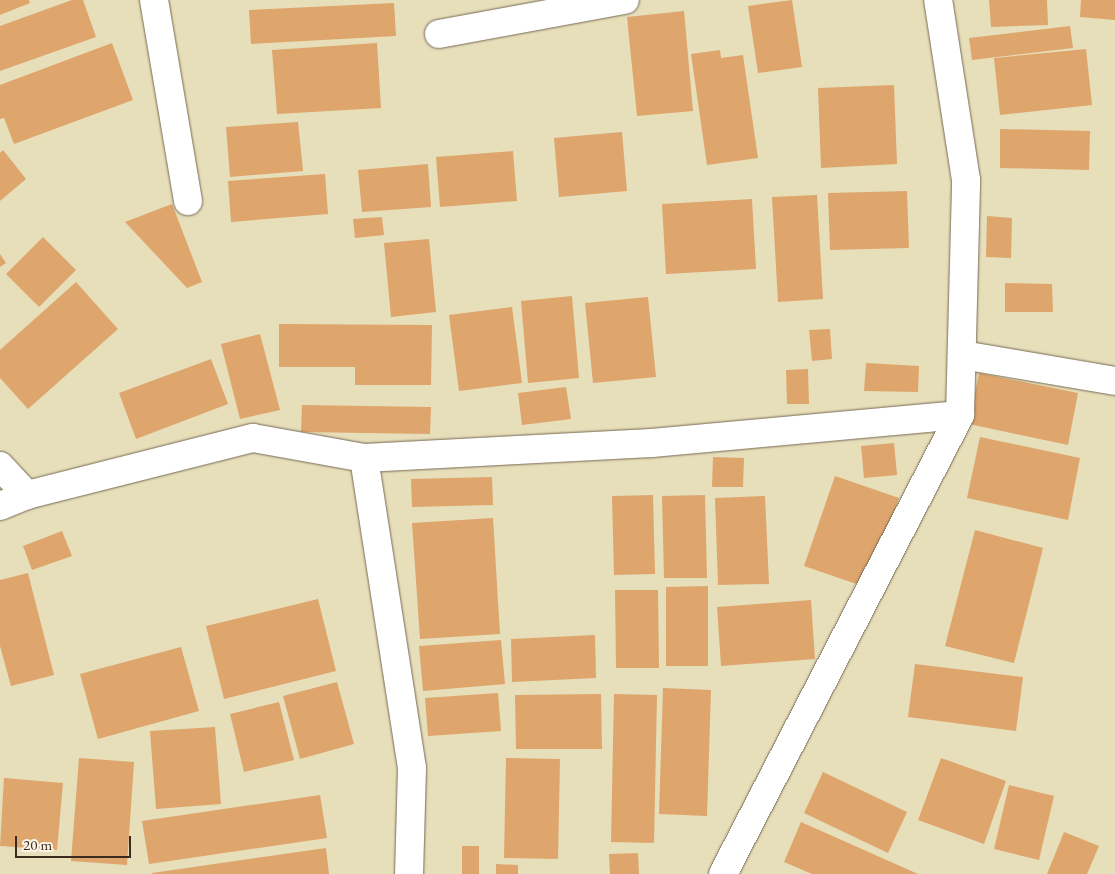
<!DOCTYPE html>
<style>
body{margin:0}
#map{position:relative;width:1115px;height:874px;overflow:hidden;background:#e7dfba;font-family:"EB Garamond",serif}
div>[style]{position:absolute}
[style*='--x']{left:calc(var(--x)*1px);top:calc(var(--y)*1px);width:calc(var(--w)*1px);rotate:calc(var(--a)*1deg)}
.building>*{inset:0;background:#dea56d}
.roads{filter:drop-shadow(0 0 1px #776955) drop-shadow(0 0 1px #776955)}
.minor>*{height:28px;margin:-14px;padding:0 14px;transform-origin:14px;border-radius:14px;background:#fff}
span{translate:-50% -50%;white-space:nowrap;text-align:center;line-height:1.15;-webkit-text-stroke:4px #fcf5e5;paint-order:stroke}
.scale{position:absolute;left:15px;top:836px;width:116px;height:22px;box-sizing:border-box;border:2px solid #3b2a1e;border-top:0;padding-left:6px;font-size:15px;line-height:18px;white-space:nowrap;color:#3b2a1e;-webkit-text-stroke:4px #fcf5e5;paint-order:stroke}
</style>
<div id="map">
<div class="building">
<div style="clip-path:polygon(0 0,29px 0,30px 3px,0 15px)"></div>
<div style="clip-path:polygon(72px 0,83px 0,96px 37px,0 71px,0 26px)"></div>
<div style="clip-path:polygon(792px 0,802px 67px,758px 73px,748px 6px)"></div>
<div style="clip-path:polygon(989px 0,1047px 0,1048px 25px,991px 27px)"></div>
<div style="clip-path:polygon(1081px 0,1115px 0,1115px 20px,1080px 17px)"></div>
<div style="clip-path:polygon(394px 3px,396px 36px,251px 44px,249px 10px)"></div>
<div style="clip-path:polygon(684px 11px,693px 111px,637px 116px,627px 17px)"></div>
<div style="clip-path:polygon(1070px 26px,1073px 48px,972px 60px,969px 38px)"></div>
<div style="clip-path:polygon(112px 43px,133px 100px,14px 144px,4px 118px,0 119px,0 85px)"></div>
<div style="clip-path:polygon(377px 43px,381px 108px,277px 114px,272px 50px)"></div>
<div style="clip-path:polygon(1086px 49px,1092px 105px,1000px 115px,994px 58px)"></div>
<div style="clip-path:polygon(720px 50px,721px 58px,743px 55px,758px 158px,707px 165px,691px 54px)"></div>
<div style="clip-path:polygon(894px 85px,897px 164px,821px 168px,818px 88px)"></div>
<div style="clip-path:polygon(298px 122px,303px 171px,230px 177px,226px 127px)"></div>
<div style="clip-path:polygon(1000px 129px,1090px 131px,1089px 170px,1000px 168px)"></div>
<div style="clip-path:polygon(622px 132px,627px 191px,559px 197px,554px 138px)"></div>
<div style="clip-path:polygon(3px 150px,26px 179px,0 201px,0 153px)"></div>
<div style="clip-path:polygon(513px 151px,517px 201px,440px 207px,436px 157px)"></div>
<div style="clip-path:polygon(428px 164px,431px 207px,362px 212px,358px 170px)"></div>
<div style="clip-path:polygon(325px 174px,328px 214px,231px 222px,228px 181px)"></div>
<div style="clip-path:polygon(907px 191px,909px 248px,830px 250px,828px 193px)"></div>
<div style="clip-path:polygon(817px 195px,823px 299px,778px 302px,772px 197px)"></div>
<div style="clip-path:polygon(752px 199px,756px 269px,666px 274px,662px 204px)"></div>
<div style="clip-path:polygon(172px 204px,202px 282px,187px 288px,125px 222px)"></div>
<div style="clip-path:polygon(987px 216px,1012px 218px,1011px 258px,986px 257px)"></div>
<div style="clip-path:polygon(382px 217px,384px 235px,355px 238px,353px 219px)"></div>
<div style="clip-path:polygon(43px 237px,76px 270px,39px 307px,6px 274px)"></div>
<div style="clip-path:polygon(429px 239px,436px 312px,391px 317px,384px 243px)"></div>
<div style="clip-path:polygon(0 254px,6px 263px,0 267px)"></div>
<div style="clip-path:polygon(76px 282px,118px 329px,28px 409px,0 378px,0 350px)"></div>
<div style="clip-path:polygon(1005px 283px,1052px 284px,1053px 312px,1005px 312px)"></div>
<div style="clip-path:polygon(572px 296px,579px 378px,528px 383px,521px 301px)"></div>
<div style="clip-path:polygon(648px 297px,656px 377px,593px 383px,585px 303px)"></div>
<div style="clip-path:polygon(512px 307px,522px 383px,459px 391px,449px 315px)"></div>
<div style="clip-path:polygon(279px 324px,432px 325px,431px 385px,355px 385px,355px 367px,279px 367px)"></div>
<div style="clip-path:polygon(830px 329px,832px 359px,812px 361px,809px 330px)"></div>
<div style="clip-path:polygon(260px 334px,280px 410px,240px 419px,221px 344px)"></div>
<div style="clip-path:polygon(211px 359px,228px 404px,136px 439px,119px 393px)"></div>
<div style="clip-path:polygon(866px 363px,919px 366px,918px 392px,864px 391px)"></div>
<div style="clip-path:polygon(808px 369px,809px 404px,787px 404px,786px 370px)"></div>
<div style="clip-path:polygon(979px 373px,1078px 393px,1068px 445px,969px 424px)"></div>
<div style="clip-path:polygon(566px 387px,571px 419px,522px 425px,518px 393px)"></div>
<div style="clip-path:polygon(302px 405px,431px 407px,430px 434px,301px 432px)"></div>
<div style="clip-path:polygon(980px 437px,1080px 458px,1068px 520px,967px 498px)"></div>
<div style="clip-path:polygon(894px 443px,897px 475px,864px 478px,861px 446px)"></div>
<div style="clip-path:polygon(713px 457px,744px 458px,743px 487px,712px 487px)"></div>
<div style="clip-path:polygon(835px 476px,899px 498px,868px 588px,804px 566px)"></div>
<div style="clip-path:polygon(492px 477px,493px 505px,412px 507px,411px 479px)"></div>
<div style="clip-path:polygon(653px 495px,655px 574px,614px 575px,612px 496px)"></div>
<div style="clip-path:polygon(705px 495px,707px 578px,664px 578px,662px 496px)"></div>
<div style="clip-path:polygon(765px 496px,769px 584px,718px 585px,715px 498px)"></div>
<div style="clip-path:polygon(493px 518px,500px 634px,420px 639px,412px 523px)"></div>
<div style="clip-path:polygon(975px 530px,1043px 548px,1014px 663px,945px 646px)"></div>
<div style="clip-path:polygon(62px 531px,72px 556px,32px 570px,23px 546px)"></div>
<div style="clip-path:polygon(28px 573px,54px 675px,11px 686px,0 646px,0 580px)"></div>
<div style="clip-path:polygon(708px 586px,708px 666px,666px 666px,666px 587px)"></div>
<div style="clip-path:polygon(615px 590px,658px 590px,659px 668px,616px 668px)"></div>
<div style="clip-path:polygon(318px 599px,336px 671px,224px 699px,206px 626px)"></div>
<div style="clip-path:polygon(811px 600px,815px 659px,721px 666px,717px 607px)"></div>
<div style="clip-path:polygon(595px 635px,596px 678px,512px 682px,511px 639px)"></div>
<div style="clip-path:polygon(501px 640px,505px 684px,423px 691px,419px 646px)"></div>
<div style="clip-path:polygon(181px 647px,199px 711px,98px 739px,80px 674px)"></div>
<div style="clip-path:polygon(915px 664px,1023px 677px,1016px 731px,908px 717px)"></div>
<div style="clip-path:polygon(337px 682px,354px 744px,300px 759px,283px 696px)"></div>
<div style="clip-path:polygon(663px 688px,711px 690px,707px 816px,659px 814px)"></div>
<div style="clip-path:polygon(498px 693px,501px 731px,428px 736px,425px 698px)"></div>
<div style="clip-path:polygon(601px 694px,602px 749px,516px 749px,515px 695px)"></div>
<div style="clip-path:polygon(614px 694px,657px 695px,654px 843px,611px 842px)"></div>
<div style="clip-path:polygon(279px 702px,294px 760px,244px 772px,230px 714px)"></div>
<div style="clip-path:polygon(215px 727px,221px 804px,156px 809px,150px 731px)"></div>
<div style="clip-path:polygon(79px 758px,134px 762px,127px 865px,71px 861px)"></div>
<div style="clip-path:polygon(506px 758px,560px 759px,558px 859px,504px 858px)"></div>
<div style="clip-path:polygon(941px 758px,1006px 781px,984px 844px,918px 820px)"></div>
<div style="clip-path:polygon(823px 772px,907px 812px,888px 853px,804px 813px)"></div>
<div style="clip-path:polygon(4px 778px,63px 783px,57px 850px,0 846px)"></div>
<div style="clip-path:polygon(1009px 785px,1054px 796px,1039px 860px,994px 849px)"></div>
<div style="clip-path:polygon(320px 795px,327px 838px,149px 864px,142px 821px)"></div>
<div style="clip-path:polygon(801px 822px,918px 874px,812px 874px,784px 862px)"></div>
<div style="clip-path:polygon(1064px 832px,1099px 846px,1087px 874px,1047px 874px)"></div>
<div style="clip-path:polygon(462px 846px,479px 846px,479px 874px,462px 874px)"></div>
<div style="clip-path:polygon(326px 848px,329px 874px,152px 874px,152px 873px)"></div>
<div style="clip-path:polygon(638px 853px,639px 874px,610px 874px,609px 854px)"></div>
<div style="clip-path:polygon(496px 864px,518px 865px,518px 874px,496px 874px)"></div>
</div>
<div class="roads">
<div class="minor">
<div style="--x:154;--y:0;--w:204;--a:80.4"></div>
<div style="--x:439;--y:34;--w:189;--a:-10.4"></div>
<div style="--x:962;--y:355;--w:155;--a:9.6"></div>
<div style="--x:364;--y:458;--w:314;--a:81.2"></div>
<div style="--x:412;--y:768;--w:106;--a:91.6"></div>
<div style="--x:0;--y:466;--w:40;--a:47"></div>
<div style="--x:0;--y:506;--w:29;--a:-22"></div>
<div style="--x:27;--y:495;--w:233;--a:-14.2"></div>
<div style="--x:253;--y:438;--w:113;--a:10.2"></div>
<div style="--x:364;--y:458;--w:288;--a:-3"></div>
<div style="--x:652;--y:443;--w:309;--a:-5.2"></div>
<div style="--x:723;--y:874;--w:517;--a:-62.69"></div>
<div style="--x:960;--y:415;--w:235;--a:-88.5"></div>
<div style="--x:966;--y:180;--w:182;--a:-98.8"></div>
</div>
</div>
<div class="scale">20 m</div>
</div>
